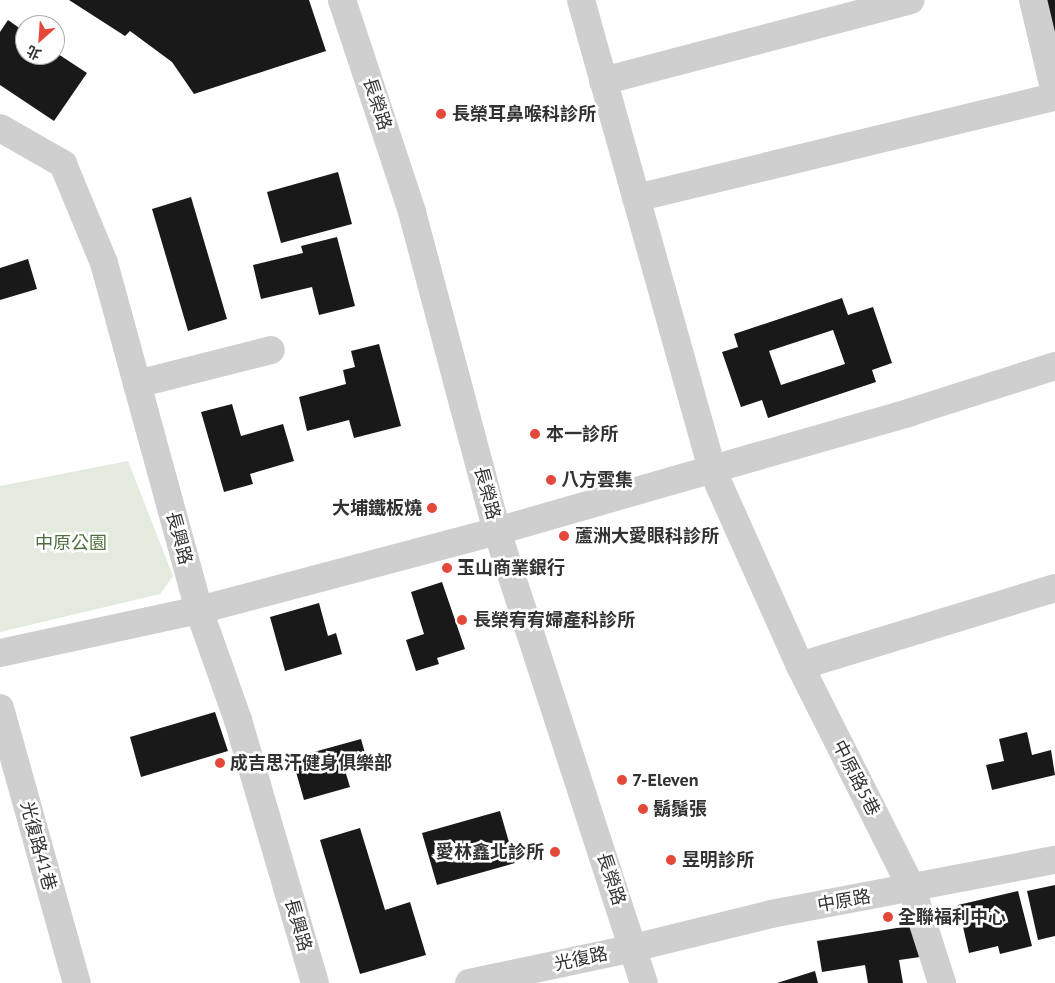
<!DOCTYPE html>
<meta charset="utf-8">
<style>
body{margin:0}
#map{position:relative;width:1055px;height:983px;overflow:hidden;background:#fff;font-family:"PT Sans","Noto Sans TC",sans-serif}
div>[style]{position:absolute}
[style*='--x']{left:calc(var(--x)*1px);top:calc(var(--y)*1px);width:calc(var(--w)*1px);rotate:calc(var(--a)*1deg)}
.green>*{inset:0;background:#e3ebde}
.building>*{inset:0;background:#191919}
.minor>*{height:28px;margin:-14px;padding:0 14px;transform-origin:14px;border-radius:14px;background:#cfcfcf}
.dots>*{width:14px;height:14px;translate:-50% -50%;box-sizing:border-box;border:2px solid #fff;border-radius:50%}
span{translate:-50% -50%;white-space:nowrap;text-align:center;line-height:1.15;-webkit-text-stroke:5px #fff;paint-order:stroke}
.street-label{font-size:18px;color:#323232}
.poi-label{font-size:18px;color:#323232;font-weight:700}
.left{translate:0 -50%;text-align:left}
.right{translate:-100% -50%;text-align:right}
.park-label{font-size:18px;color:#4e6e3f}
.north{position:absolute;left:15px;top:15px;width:50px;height:50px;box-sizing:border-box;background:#fff;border:1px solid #adadad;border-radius:50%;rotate:206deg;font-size:14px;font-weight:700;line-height:20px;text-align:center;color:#323232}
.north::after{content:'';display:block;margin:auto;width:18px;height:22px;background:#e4483a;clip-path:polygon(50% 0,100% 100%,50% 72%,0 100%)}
</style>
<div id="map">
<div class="green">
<div style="clip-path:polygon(128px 461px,173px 576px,160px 594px,0 632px,0 486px)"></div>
</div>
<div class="building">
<div style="clip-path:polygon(69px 0,309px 0,326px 51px,194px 94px,172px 62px,130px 31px,125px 36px)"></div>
<div style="clip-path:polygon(1041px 0,1055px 0,1055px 43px)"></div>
<div style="clip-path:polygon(8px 20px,25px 32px,25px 55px,55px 55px,55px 52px,87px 73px,54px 121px,0 85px,0 32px)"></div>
<div style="clip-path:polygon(338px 172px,352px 224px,281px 243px,267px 192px)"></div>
<div style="clip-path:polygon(191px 197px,227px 319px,188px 331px,152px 209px)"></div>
<div style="clip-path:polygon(337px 237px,355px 306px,319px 315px,312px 287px,261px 299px,253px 265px,303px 253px,301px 246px)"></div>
<div style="clip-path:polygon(28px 259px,37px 289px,0 300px,0 268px)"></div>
<div style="clip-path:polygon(evenodd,842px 298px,848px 315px,873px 307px,892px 363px,872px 370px,876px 382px,768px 418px,762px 400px,741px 407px,722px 352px,738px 347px,734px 334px,842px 298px,833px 330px,845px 364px,781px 385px,769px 351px,833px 330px)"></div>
<div style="clip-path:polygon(379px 344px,401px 426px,354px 438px,349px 420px,307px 431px,299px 397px,346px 384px,343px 370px,355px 367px,351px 351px)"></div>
<div style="clip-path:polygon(232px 404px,241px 436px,283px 424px,294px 461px,250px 474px,253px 484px,224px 492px,201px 412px)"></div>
<div style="clip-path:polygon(442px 582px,465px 649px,437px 658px,439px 664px,416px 671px,406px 640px,424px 634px,411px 592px)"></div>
<div style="clip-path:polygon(319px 603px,328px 636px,336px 633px,342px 654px,285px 671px,270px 617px)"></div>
<div style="clip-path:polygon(215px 712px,228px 751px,141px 777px,130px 737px)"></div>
<div style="clip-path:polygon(1027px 732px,1032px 755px,1051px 750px,1055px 775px,992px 790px,986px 765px,1004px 761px,999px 739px)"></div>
<div style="clip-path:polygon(361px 739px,367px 760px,344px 767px,350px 787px,304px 800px,292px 758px)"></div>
<div style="clip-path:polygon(500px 811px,515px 863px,437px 885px,422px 833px)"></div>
<div style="clip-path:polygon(360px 828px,385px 910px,410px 902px,426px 955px,360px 974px,320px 840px)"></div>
<div style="clip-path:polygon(1055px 885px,1055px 936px,1038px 940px,1027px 891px)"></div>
<div style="clip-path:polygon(1018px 891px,1032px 946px,1000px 954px,998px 946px,969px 953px,958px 905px)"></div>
<div style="clip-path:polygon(915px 925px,920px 957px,899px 960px,903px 983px,868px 983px,865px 965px,822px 972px,817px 941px)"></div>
<div style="clip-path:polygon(815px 971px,818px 983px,777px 983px)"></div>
</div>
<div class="minor">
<div style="--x:342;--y:0;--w:223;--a:71.7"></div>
<div style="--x:412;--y:212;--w:330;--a:75.1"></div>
<div style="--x:497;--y:531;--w:475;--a:72"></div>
<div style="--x:581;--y:0;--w:485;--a:74.4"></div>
<div style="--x:711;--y:467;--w:218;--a:65.9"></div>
<div style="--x:800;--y:666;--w:250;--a:63.3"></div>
<div style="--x:912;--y:889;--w:99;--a:72.3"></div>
<div style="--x:1033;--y:0;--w:95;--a:76.6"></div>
<div style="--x:603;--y:81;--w:318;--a:-14.7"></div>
<div style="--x:0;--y:128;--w:73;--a:29.7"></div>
<div style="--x:63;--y:164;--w:107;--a:67.5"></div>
<div style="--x:104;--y:263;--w:360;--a:74.7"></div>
<div style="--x:199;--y:610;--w:117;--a:70.5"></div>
<div style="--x:238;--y:720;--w:274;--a:73.7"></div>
<div style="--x:636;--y:198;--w:431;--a:-13.6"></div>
<div style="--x:137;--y:384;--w:138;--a:-14.2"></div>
<div style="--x:0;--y:653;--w:204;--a:-12.2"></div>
<div style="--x:199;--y:610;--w:308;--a:-14.8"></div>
<div style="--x:497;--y:531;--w:431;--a:-16"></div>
<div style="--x:911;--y:412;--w:151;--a:-17.7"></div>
<div style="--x:800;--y:666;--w:267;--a:-17"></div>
<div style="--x:0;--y:708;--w:286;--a:74.4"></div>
<div style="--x:469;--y:983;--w:168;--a:-12"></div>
<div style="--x:633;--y:948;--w:142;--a:-13.8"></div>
<div style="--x:771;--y:914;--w:289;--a:-10.8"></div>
</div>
<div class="dots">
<div style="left:441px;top:114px;background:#e4483a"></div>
<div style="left:535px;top:434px;background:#e4483a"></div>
<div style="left:551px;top:480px;background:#e4483a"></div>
<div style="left:432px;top:508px;background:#e4483a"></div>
<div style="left:564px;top:536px;background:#e4483a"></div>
<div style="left:447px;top:568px;background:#e4483a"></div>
<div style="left:462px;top:620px;background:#e4483a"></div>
<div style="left:220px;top:763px;background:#e4483a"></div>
<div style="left:622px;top:780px;background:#e4483a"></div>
<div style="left:643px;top:809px;background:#e4483a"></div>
<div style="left:555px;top:852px;background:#e4483a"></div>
<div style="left:671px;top:860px;background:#e4483a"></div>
<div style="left:888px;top:917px;background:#e4483a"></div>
</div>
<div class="street-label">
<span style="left:377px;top:104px;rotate:72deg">長榮路</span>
<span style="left:487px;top:493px;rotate:75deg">長榮路</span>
<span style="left:179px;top:538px;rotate:75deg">長興路</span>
<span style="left:856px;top:778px;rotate:63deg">中原路5巷</span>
<span style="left:38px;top:846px;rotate:75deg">光復路41巷</span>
<span style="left:611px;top:879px;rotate:72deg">長榮路</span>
<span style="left:844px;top:901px;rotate:-10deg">中原路</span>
<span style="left:298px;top:925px;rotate:74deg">長興路</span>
<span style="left:581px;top:959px;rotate:-12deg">光復路</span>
</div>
<div class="poi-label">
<span class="left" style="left:452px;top:114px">長榮耳鼻喉科診所</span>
<span class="left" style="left:546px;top:434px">本一診所</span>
<span class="left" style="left:561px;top:480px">八方雲集</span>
<span class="right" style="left:422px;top:508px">大埔鐵板燒</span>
<span class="left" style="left:575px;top:536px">蘆洲大愛眼科診所</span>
<span class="left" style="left:457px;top:568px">玉山商業銀行</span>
<span class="left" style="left:473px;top:620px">長榮宥宥婦產科診所</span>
<span class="left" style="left:230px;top:763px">成吉思汗健身俱樂部</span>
<span class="left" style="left:632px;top:780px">7-Eleven</span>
<span class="left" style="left:653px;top:809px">鬍鬚張</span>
<span class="right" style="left:544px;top:852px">愛林鑫北診所</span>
<span class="left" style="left:682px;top:860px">昱明診所</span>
<span class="left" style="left:898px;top:917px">全聯福利中心</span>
</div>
<div class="park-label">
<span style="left:71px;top:543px">中原公園</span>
</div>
<div class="north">北</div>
</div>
